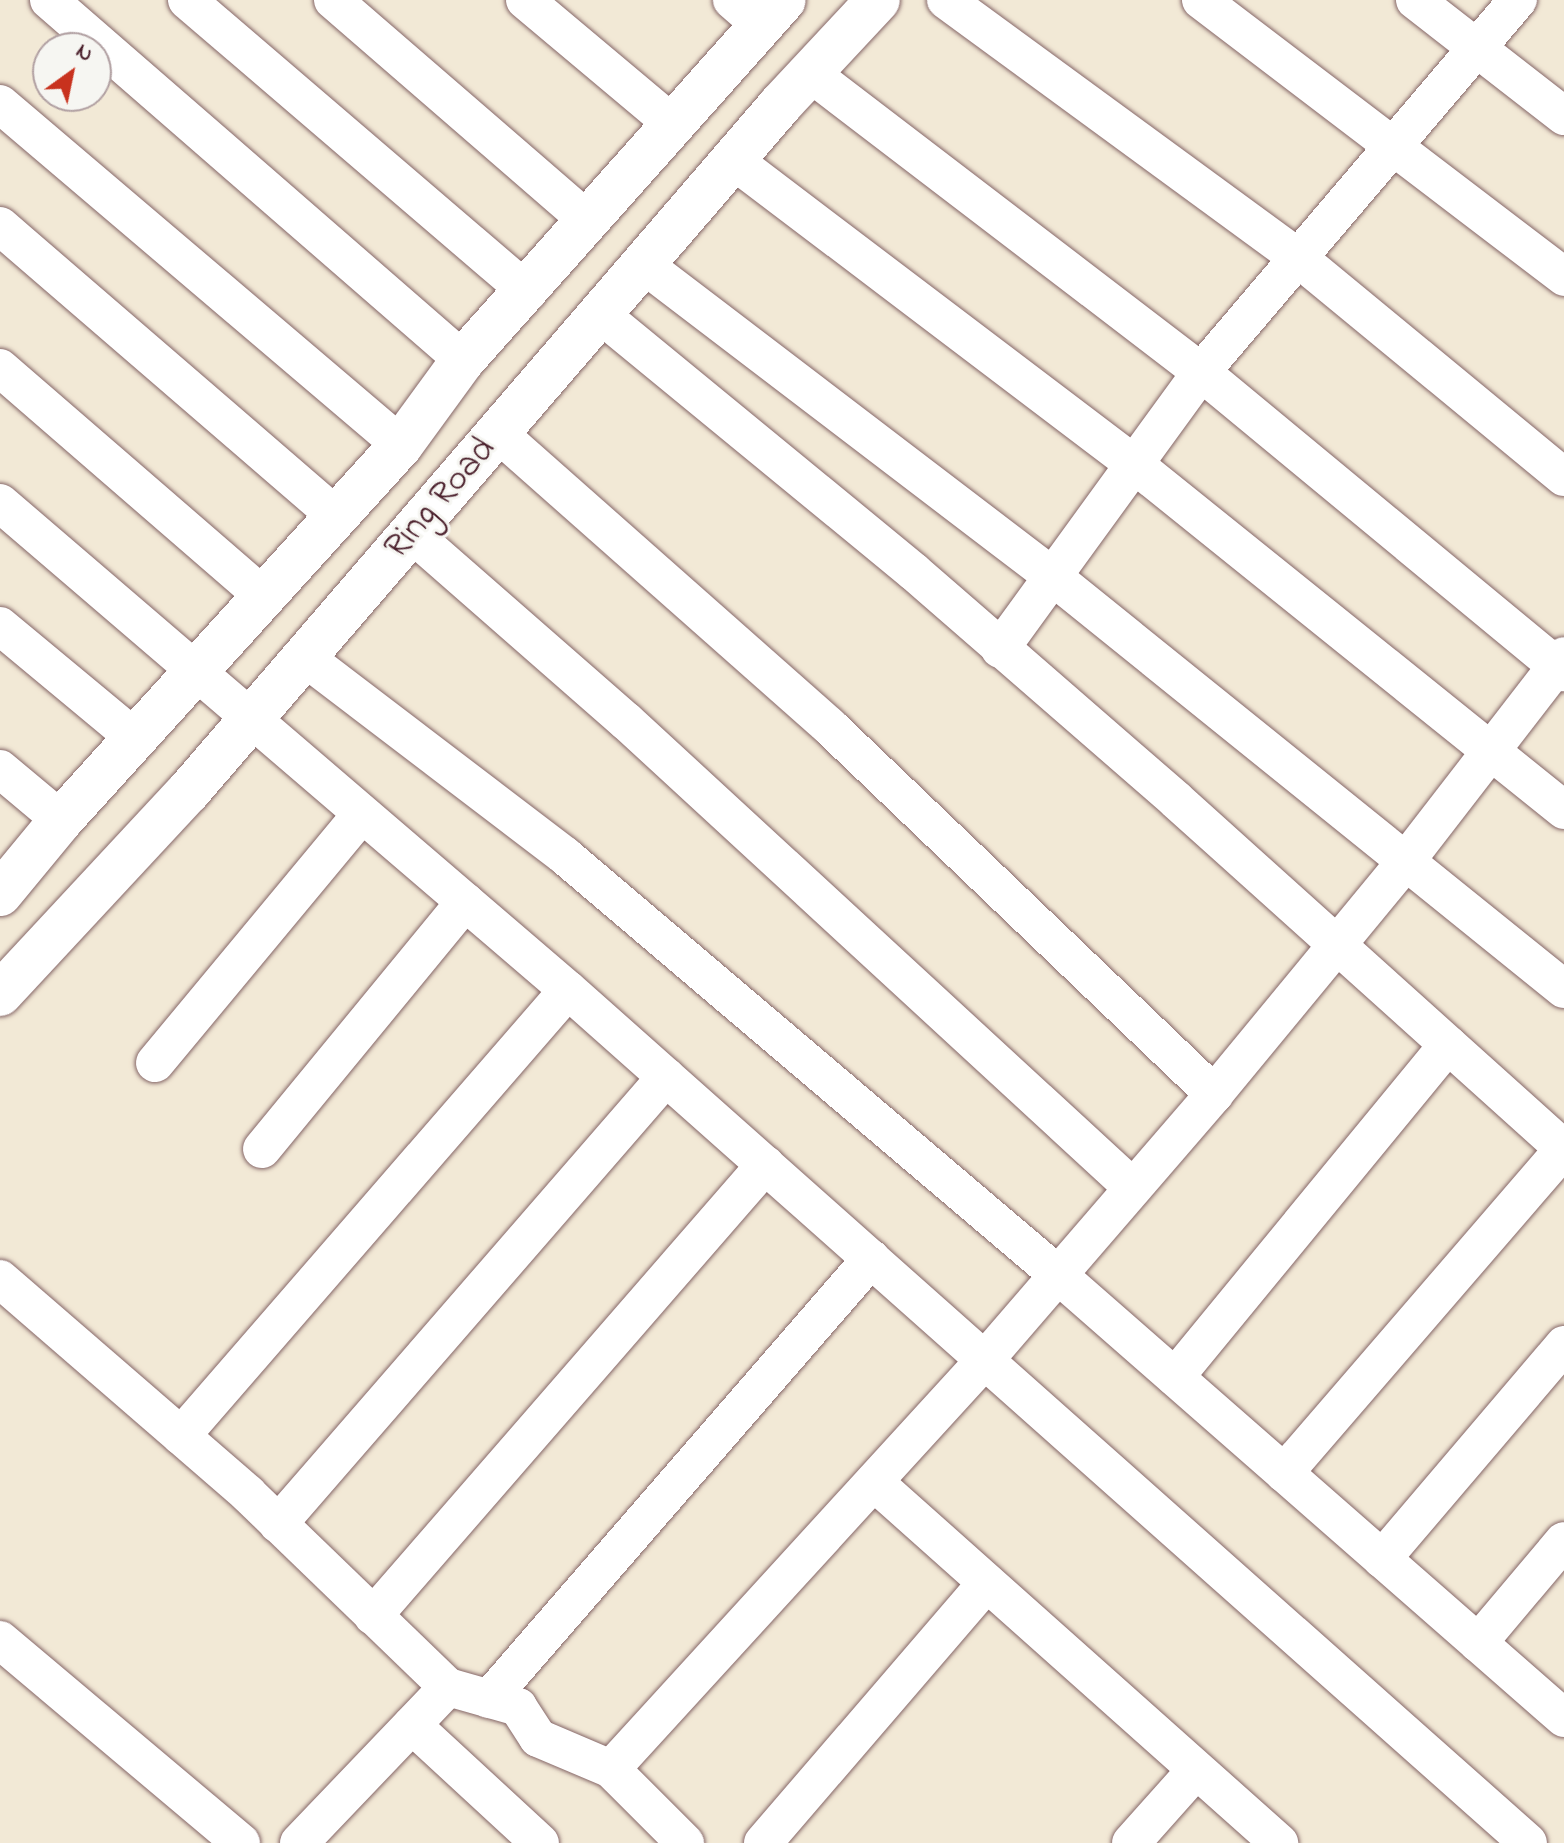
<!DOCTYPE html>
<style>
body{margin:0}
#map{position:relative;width:1564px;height:1843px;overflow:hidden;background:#f2e9d6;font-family:"Indie Flower",sans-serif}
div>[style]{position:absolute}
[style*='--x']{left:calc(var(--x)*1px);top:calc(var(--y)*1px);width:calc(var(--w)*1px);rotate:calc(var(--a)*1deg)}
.roads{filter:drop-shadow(0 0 2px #856667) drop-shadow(0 0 2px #856667)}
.street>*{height:38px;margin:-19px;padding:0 19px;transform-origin:19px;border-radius:19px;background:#fff}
.secondary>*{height:44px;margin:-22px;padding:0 22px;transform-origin:22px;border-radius:22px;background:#fff}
span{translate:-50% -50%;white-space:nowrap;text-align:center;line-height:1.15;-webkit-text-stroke:6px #f6f6f2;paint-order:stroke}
.street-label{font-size:36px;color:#4a1f2b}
.north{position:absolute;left:32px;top:32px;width:80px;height:80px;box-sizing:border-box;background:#f6f6f2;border:2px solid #b1a0a2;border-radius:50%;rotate:33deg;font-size:22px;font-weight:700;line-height:32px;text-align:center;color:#4a1f2b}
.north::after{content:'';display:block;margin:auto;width:28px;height:36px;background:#c8321e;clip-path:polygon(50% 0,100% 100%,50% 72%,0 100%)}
</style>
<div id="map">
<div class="roads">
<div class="street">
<div style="--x:49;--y:0;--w:549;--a:41.01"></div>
<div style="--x:187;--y:0;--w:449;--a:40.6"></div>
<div style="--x:333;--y:0;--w:339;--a:40.9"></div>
<div style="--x:525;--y:0;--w:196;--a:40"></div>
<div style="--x:732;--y:0;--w:40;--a:41"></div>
<div style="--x:946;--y:0;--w:435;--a:36.2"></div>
<div style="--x:1297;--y:257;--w:346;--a:39.5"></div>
<div style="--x:1201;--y:0;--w:457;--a:37.3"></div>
<div style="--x:1415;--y:0;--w:189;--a:37.9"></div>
<div style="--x:810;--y:73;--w:492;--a:37.4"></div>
<div style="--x:1201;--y:372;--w:471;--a:39.6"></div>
<div style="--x:0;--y:104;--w:526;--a:40.38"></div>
<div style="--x:733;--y:160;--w:503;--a:37.17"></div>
<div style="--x:1134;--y:464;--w:552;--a:38.82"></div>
<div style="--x:0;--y:226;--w:444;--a:40.8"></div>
<div style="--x:643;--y:264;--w:514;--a:37.34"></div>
<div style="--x:1052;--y:576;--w:658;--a:38.89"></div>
<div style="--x:600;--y:314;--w:406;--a:39.4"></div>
<div style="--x:914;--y:572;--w:347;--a:41"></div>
<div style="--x:1176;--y:800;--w:522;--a:41.97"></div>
<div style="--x:0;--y:368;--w:348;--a:40.9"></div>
<div style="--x:498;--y:433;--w:442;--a:41.5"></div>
<div style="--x:829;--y:726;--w:533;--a:43.71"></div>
<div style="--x:0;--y:503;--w:748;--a:40.61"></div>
<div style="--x:568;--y:990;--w:1284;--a:41.62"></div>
<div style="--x:411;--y:533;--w:286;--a:41.2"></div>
<div style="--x:626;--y:721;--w:689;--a:42.65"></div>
<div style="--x:0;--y:626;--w:175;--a:39.7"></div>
<div style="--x:1000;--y:649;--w:342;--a:-54"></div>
<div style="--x:1201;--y:372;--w:489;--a:-49.6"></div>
<div style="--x:304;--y:657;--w:328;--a:37.3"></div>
<div style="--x:565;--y:856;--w:646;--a:40.35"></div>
<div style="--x:1057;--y:1274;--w:674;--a:41.21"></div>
<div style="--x:0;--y:769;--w:80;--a:39.9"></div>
<div style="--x:155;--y:1063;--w:322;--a:-50.3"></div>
<div style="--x:262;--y:1149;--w:320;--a:-50.6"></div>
<div style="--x:0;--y:1279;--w:328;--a:40.9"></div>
<div style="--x:248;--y:1494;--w:278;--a:44"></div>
<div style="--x:448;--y:1687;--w:73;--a:15.9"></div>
<div style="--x:518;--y:1707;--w:37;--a:57"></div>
<div style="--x:538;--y:1738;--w:79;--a:23"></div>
<div style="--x:1175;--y:1377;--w:430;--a:-50.6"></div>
<div style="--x:181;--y:1436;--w:590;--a:-49.05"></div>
<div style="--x:1284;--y:1473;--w:428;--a:-49.2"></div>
<div style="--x:874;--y:1482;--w:543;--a:41.71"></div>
<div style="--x:278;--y:1524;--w:592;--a:-49.04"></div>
<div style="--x:1382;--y:1559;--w:281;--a:-49.6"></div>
<div style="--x:373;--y:1616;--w:598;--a:-49"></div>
<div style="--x:0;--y:1640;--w:315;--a:40.1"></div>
<div style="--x:1478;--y:1643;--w:133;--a:-49.9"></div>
<div style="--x:489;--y:1699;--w:583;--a:-49.04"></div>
<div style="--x:412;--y:1725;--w:174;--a:42.7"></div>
<div style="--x:299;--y:1843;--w:216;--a:-46.3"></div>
<div style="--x:685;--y:1843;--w:105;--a:-135"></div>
<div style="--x:611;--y:1769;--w:551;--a:-47.57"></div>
<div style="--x:983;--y:1362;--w:354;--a:-49.2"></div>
<div style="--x:1214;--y:1094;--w:301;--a:-50.5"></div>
<div style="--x:1405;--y:862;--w:260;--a:-52.3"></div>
<div style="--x:763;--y:1843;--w:343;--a:-49.3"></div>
<div style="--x:1131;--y:1843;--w:98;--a:-48.3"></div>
</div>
<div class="secondary">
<div style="--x:0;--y:894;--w:96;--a:-50.5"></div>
<div style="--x:61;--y:820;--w:506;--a:-47.8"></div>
<div style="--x:401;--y:445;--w:105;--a:-53.9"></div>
<div style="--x:463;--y:360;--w:482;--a:-48.3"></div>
<div style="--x:0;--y:994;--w:276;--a:-47.1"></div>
<div style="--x:188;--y:792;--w:908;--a:-49.24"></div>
<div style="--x:781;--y:104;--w:142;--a:-47"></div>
</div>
</div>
<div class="street-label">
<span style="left:441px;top:499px;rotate:-49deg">Ring Road</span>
</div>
<div class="north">N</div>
</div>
